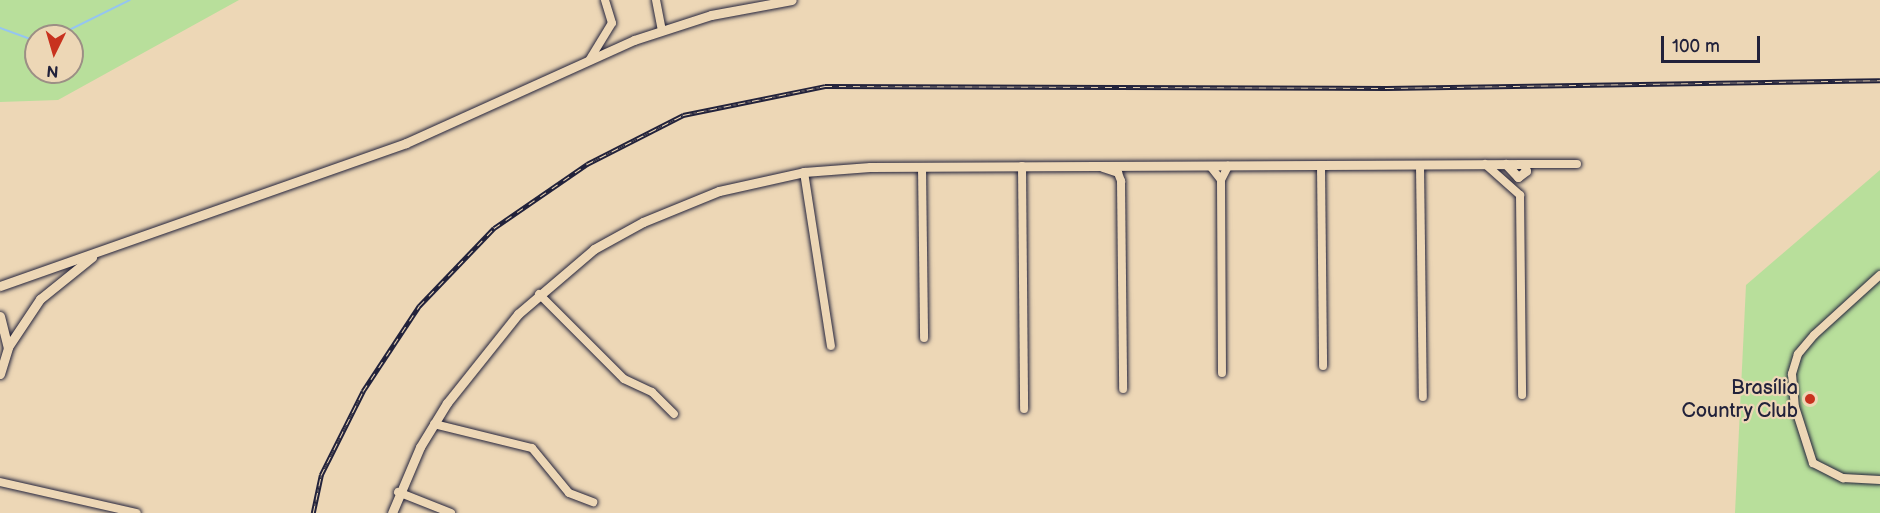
<!DOCTYPE html>
<meta charset="utf-8">
<style>
body{margin:0}
#map{position:relative;width:1880px;height:513px;overflow:hidden;background:#edd7b6;font-family:"Balsamiq Sans",sans-serif}
div>[style]{position:absolute}
[style*='--x']{left:calc(var(--x)*1px);top:calc(var(--y)*1px);width:calc(var(--w)*1px);rotate:calc(var(--a)*1deg)}
.green>*{inset:0;background:#b8df9b}
.stream>*{height:2px;margin:-1px;padding:0 1px;transform-origin:1px;border-radius:1px;background:#95c5f0}
.roads{filter:drop-shadow(0 0 2px #22223b) drop-shadow(0 0 2px #22223b)}
.minor>*{height:8px;margin:-4px;padding:0 4px;transform-origin:4px;border-radius:4px;background:#edd7b6}
.tertiary>*{height:9px;margin:-4.5px;padding:0 4.5px;transform-origin:4.5px;border-radius:4.5px;background:#edd7b6}
.rail>*{height:4.5px;margin-top:-2.25px;transform-origin:0;background:repeating-linear-gradient(90deg,#edd7b6 0 7px,#22223b 0 14px);box-sizing:border-box;border-block:2px solid #22223b}
.dots>*{width:16px;height:16px;translate:-50% -50%;box-sizing:border-box;border:3px solid #edd7b6;border-radius:50%}
span{translate:-50% -50%;white-space:nowrap;text-align:center;line-height:1.15;-webkit-text-stroke:4.5px #edd7b6;paint-order:stroke}
.poi-label{font-size:20px;color:#22223b}
.right{translate:-100% -50%;text-align:right}
.north{position:absolute;left:24px;top:24px;width:60px;height:60px;box-sizing:border-box;background:#edd7b6;border:2px solid #9c8f85;border-radius:50%;rotate:185deg;font-size:16px;font-weight:700;line-height:24px;text-align:center;color:#22223b}
.north::after{content:'';display:block;margin:auto;width:21px;height:27px;background:#c8321e;clip-path:polygon(50% 0,100% 100%,50% 72%,0 100%)}
.scale{position:absolute;left:1661px;top:36px;width:99px;height:27px;box-sizing:border-box;border:3px solid #22223b;border-top:0;padding-left:8px;font-size:18px;line-height:21px;white-space:nowrap;color:#22223b;-webkit-text-stroke:4px #edd7b6;paint-order:stroke}
</style>
<div id="map">
<div class="green">
<div style="clip-path:polygon(evenodd,0 0,239px 0,58px 100px,0 102px,0 0,36px 36px,72px 36px,72px 72px,36px 72px,36px 36px)"></div>
<div style="clip-path:polygon(1880px 170px,1880px 513px,1735px 513px,1746px 285px)"></div>
</div>
<div class="stream">
<div style="--x:0;--y:28;--w:38;--a:20"></div>
<div style="--x:57;--y:36;--w:81;--a:-26.3"></div>
</div>
<div class="roads">
<div class="minor">
<div style="--x:656;--y:0;--w:31;--a:79"></div>
<div style="--x:590;--y:59;--w:42;--a:-58.6"></div>
<div style="--x:612;--y:23;--w:24;--a:-107"></div>
<div style="--x:1485;--y:164;--w:47;--a:41.5"></div>
<div style="--x:1520;--y:195;--w:200;--a:89.4"></div>
<div style="--x:1524;--y:164;--w:53;--a:0"></div>
<div style="--x:1420;--y:165;--w:232;--a:89.3"></div>
<div style="--x:1022;--y:166;--w:243;--a:89.5"></div>
<div style="--x:1321;--y:166;--w:200;--a:89.4"></div>
<div style="--x:922;--y:167;--w:171;--a:89.3"></div>
<div style="--x:1211;--y:167;--w:16;--a:52"></div>
<div style="--x:1103;--y:168;--w:16;--a:18"></div>
<div style="--x:1118;--y:173;--w:9;--a:69"></div>
<div style="--x:1121;--y:181;--w:208;--a:89.4"></div>
<div style="--x:804;--y:172;--w:176;--a:81.2"></div>
<div style="--x:1880;--y:275;--w:89;--a:137.7"></div>
<div style="--x:1814;--y:335;--w:25;--a:130"></div>
<div style="--x:1798;--y:354;--w:21;--a:107"></div>
<div style="--x:1792;--y:374;--w:33;--a:85"></div>
<div style="--x:1795;--y:407;--w:59;--a:72.2"></div>
<div style="--x:1813;--y:463;--w:34;--a:27"></div>
<div style="--x:1843;--y:478;--w:37;--a:3"></div>
<div style="--x:539;--y:294;--w:120;--a:45"></div>
<div style="--x:624;--y:379;--w:31;--a:25"></div>
<div style="--x:652;--y:392;--w:31;--a:45"></div>
<div style="--x:1222;--y:373;--w:193;--a:-90.3"></div>
<div style="--x:1221;--y:180;--w:16;--a:-63"></div>
<div style="--x:434;--y:424;--w:101;--a:13.8"></div>
<div style="--x:532;--y:448;--w:58;--a:50.6"></div>
<div style="--x:569;--y:493;--w:26;--a:21"></div>
<div style="--x:0;--y:482;--w:140;--a:12.8"></div>
<div style="--x:398;--y:492;--w:57;--a:21.6"></div>
</div>
<div class="tertiary">
<div style="--x:0;--y:286;--w:430;--a:-19.4"></div>
<div style="--x:406;--y:143;--w:250;--a:-24.3"></div>
<div style="--x:634;--y:40;--w:81;--a:-18"></div>
<div style="--x:711;--y:15;--w:82;--a:-10.5"></div>
<div style="--x:0;--y:316;--w:32;--a:76"></div>
<div style="--x:0;--y:374;--w:28;--a:-73"></div>
<div style="--x:8;--y:347;--w:58;--a:-56.3"></div>
<div style="--x:40;--y:299;--w:67;--a:-38.9"></div>
<div style="--x:392;--y:513;--w:72;--a:-67"></div>
<div style="--x:420;--y:447;--w:52;--a:-58.5"></div>
<div style="--x:447;--y:403;--w:114;--a:-51.4"></div>
<div style="--x:518;--y:314;--w:100;--a:-40.5"></div>
<div style="--x:594;--y:249;--w:56;--a:-28.9"></div>
<div style="--x:643;--y:222;--w:82;--a:-22.2"></div>
<div style="--x:719;--y:191;--w:87;--a:-12.6"></div>
<div style="--x:804;--y:172;--w:66;--a:-4.3"></div>
<div style="--x:870;--y:167;--w:654;--a:-0.26"></div>
<div style="--x:1524;--y:164;--w:7;--a:74"></div>
<div style="--x:1526;--y:171;--w:10;--a:143"></div>
<div style="--x:1518;--y:177;--w:18;--a:-133"></div>
</div>
</div>
<div class="rail">
<div style="--x:313;--y:513;--w:39;--a:-78"></div>
<div style="--x:321;--y:475;--w:94;--a:-63.4"></div>
<div style="--x:363;--y:391;--w:102;--a:-56.6"></div>
<div style="--x:419;--y:306;--w:108;--a:-46.1"></div>
<div style="--x:494;--y:228;--w:113;--a:-34.5"></div>
<div style="--x:587;--y:164;--w:108;--a:-27"></div>
<div style="--x:683;--y:115;--w:145;--a:-11.5"></div>
<div style="--x:825;--y:86;--w:562;--a:0.2"></div>
<div style="--x:1387;--y:88;--w:493;--a:-0.9"></div>
</div>
<div class="dots">
<div style="left:1810px;top:399px;background:#c8321e"></div>
</div>
<div class="poi-label">
<span class="right" style="left:1798px;top:400px">Brasília<br>Country Club</span>
</div>
<div class="north">N</div>
<div class="scale">100 m</div>
</div>
